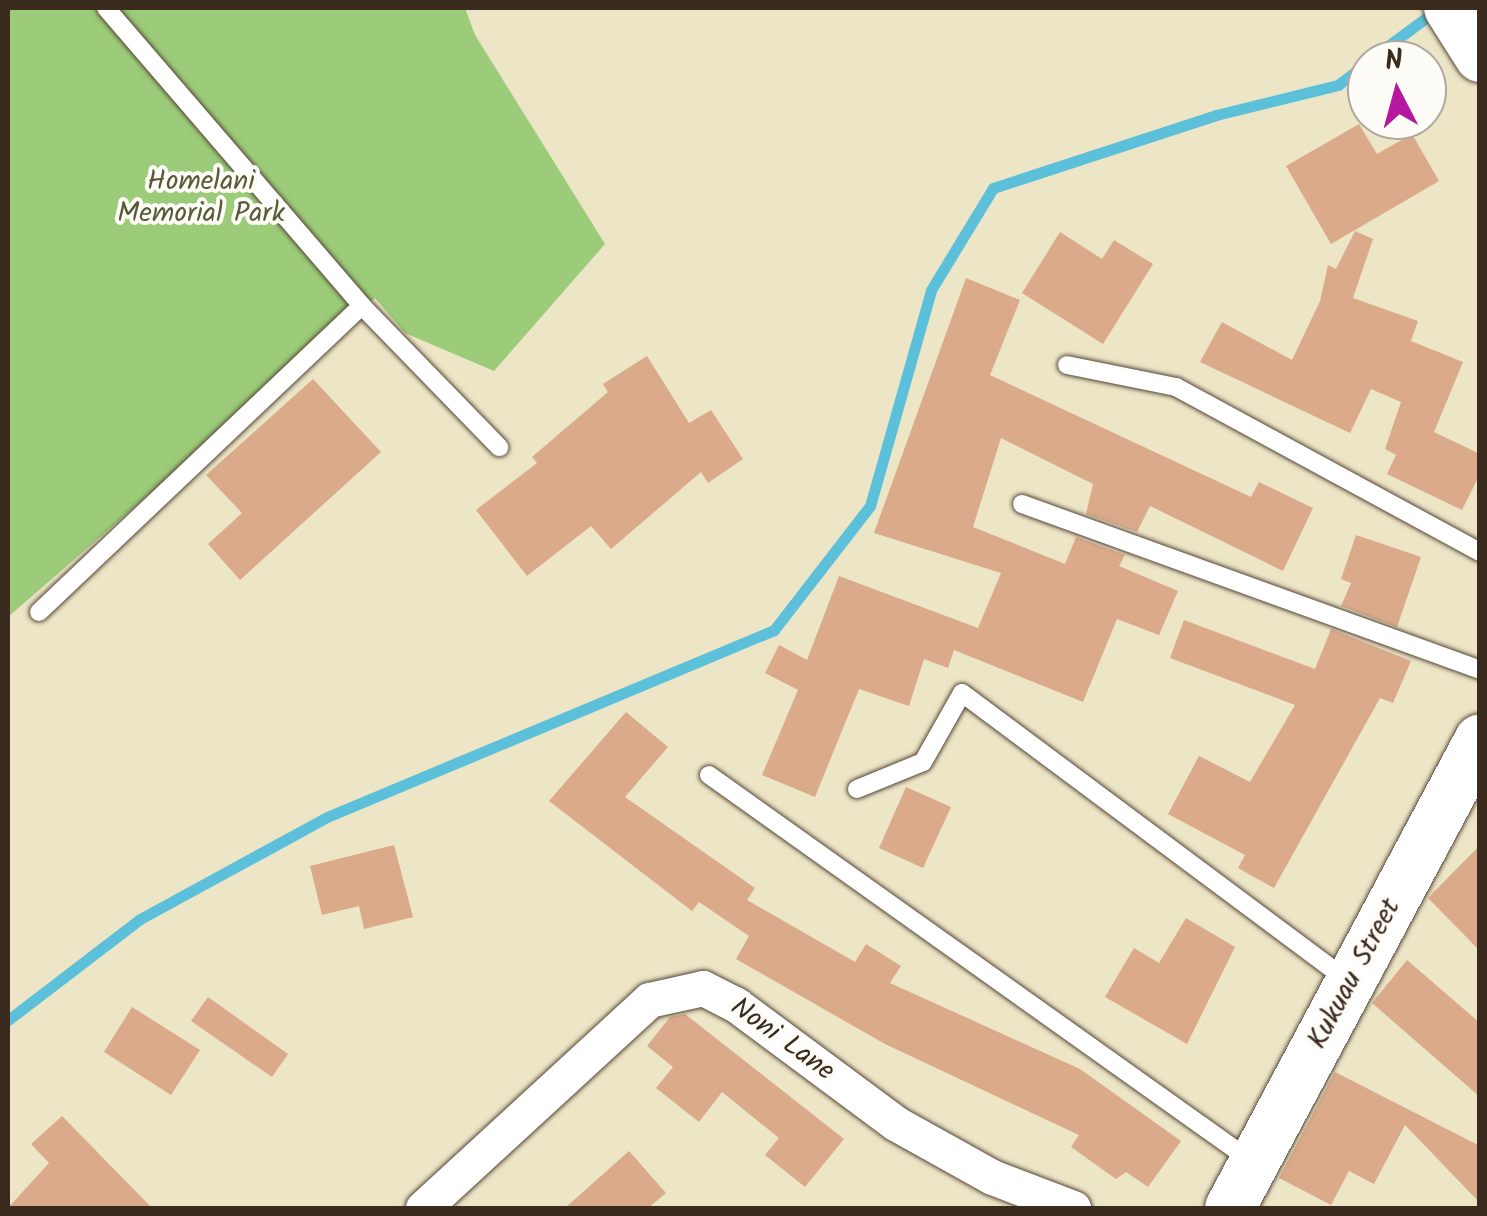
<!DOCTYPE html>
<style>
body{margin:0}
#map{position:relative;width:1487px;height:1216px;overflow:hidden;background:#ece5c6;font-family:Kalam,sans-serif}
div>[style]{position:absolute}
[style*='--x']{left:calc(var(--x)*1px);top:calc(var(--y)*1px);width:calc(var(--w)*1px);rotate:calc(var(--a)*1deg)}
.green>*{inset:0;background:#9ccb79}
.stream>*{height:11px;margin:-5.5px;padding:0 5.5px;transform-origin:5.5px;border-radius:5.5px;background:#5cc0da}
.building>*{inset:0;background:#daaa8b}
.roads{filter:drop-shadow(0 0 2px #564637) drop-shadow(0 0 2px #564637)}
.lane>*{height:18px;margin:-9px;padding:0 9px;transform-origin:9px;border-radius:9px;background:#fff}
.street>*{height:35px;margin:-17.5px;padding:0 17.5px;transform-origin:17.5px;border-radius:17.5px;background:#fff}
.secondary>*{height:50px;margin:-25px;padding:0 25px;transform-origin:25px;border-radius:25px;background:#fff}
span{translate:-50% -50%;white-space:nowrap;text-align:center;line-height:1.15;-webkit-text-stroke:8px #fdfcf7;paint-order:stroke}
.park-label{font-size:28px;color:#585a39}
.street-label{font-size:28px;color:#3b2a1e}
.frame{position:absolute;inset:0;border:10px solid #3b2a1e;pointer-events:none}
.north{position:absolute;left:1347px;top:40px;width:100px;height:100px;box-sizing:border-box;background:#fdfcf7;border:2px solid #afa8a0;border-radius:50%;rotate:354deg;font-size:28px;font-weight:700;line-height:40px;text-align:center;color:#3b2a1e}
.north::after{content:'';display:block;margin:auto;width:35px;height:45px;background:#b5179e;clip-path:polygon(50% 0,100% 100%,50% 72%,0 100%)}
</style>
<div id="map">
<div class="green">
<div style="clip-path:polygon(8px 8px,465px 8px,475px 35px,605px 244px,494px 371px,405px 333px,375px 298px,8px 617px)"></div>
</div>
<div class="stream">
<div style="--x:1369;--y:60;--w:86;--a:-36.5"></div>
<div style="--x:8;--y:1020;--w:166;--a:-37.4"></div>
<div style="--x:140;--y:919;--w:213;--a:-28.6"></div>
<div style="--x:327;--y:817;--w:485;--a:-22.7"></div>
<div style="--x:774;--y:630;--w:157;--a:-52.3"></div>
<div style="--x:870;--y:506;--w:224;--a:-74.2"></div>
<div style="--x:931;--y:290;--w:119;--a:-58.7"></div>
<div style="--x:993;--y:188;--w:235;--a:-18.1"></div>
<div style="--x:1216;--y:115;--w:126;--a:-13.8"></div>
<div style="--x:1338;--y:85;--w:37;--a:-38"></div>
</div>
<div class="building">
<div style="clip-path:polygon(1359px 124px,1377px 154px,1412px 134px,1439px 181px,1331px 244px,1286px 166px)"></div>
<div style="clip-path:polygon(1355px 231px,1373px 239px,1353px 298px,1418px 321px,1411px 341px,1463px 362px,1434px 432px,1480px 454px,1480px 474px,1462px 510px,1387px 474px,1396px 455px,1385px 449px,1401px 402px,1371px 389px,1350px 433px,1200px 362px,1222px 322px,1292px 360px,1320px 301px,1328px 265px,1336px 269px)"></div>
<div style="clip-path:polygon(1060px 232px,1102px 259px,1114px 240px,1153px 264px,1103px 344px,1022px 293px)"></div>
<div style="clip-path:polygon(966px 278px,1020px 300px,990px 375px,1251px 497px,1259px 482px,1313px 508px,1283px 571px,1150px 506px,1137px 532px,1086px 514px,1093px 484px,1001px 438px,973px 527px,1065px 564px,1076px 537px,1125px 555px,1119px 566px,1178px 591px,1159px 635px,1117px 619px,1083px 702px,954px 650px,948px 668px,924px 659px,909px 706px,859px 689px,815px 797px,762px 775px,798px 690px,765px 673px,779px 645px,807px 660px,839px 576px,978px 628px,1001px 573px,874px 533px)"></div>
<div style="clip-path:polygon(647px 356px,689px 423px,711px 410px,743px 459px,708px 483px,701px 472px,611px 549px,591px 526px,527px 576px,476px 510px,537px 463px,532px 457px,608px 392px,603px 384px)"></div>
<div style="clip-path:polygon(313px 379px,381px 452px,240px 580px,208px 544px,242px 513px,206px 475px)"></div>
<div style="clip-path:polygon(1356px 535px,1421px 557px,1397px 627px,1341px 606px,1351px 583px,1341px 579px)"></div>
<div style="clip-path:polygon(1184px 620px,1315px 669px,1331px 629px,1411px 661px,1393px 703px,1380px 698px,1274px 888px,1238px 868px,1245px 855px,1168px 814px,1199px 756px,1250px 782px,1295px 705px,1170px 658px)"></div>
<div style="clip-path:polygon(626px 712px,668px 747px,625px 797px,755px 888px,747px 900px,855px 962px,866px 944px,901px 966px,890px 983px,1080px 1069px,1181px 1141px,1148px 1187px,1126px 1172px,1116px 1179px,1071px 1147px,1079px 1135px,885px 1044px,736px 959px,749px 936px,699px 902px,692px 911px,549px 801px)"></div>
<div style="clip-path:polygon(906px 787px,951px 807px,923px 868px,879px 848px)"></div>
<div style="clip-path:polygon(394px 845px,413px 917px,364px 929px,359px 906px,322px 915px,310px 866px)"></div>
<div style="clip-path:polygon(1480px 845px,1480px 951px,1428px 898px)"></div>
<div style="clip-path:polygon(1186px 918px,1235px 947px,1187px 1044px,1105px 997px,1134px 948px,1159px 963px)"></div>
<div style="clip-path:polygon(1407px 960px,1480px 1023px,1480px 1097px,1372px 1003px)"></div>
<div style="clip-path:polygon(208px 997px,288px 1054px,272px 1077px,191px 1021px)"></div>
<div style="clip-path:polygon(132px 1007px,200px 1050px,171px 1095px,104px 1052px)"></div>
<div style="clip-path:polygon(685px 1014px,844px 1139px,805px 1187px,765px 1155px,779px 1138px,722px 1092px,699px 1122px,656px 1088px,673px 1067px,647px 1046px,670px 1017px)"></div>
<div style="clip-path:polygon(1335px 1072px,1480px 1146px,1480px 1203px,1405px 1125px,1374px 1184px,1349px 1171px,1331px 1205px,1279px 1178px)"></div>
<div style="clip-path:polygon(62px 1116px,152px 1208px,8px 1208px,49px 1163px,31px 1144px)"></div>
<div style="clip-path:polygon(629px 1151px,666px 1193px,648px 1208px,565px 1208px)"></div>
</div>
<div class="roads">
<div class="lane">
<div style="--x:106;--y:8;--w:393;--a:49.3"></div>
<div style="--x:362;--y:306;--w:197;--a:45.8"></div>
<div style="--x:1067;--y:365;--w:111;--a:11.4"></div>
<div style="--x:1176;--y:387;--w:346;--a:28.5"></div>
<div style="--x:1022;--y:504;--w:487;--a:19.9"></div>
<div style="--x:39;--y:612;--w:445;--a:-43.5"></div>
<div style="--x:709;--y:775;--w:664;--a:35.44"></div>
<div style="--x:857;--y:789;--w:71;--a:-22.2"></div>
<div style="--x:923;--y:762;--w:79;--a:-60.5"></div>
<div style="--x:962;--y:693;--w:479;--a:36.7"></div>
</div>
<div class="street">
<div style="--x:423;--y:1208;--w:307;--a:-42.6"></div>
<div style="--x:649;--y:1000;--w:55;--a:-12.5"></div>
<div style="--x:703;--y:988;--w:36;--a:27"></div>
<div style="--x:735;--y:1004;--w:199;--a:36.6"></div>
<div style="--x:895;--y:1123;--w:111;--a:29.1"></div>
<div style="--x:992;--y:1177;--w:87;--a:20.9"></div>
</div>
<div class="secondary">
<div style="--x:1449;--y:8;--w:58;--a:57.7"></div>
<div style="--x:1230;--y:1208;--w:531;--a:-61.94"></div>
</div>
</div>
<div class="park-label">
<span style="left:201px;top:198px">Homelani<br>Memorial Park</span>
</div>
<div class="street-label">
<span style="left:1355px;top:974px;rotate:-62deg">Kukuau Street</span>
<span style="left:782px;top:1040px;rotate:36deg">Noni Lane</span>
</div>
<div class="frame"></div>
<div class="north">N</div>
</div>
